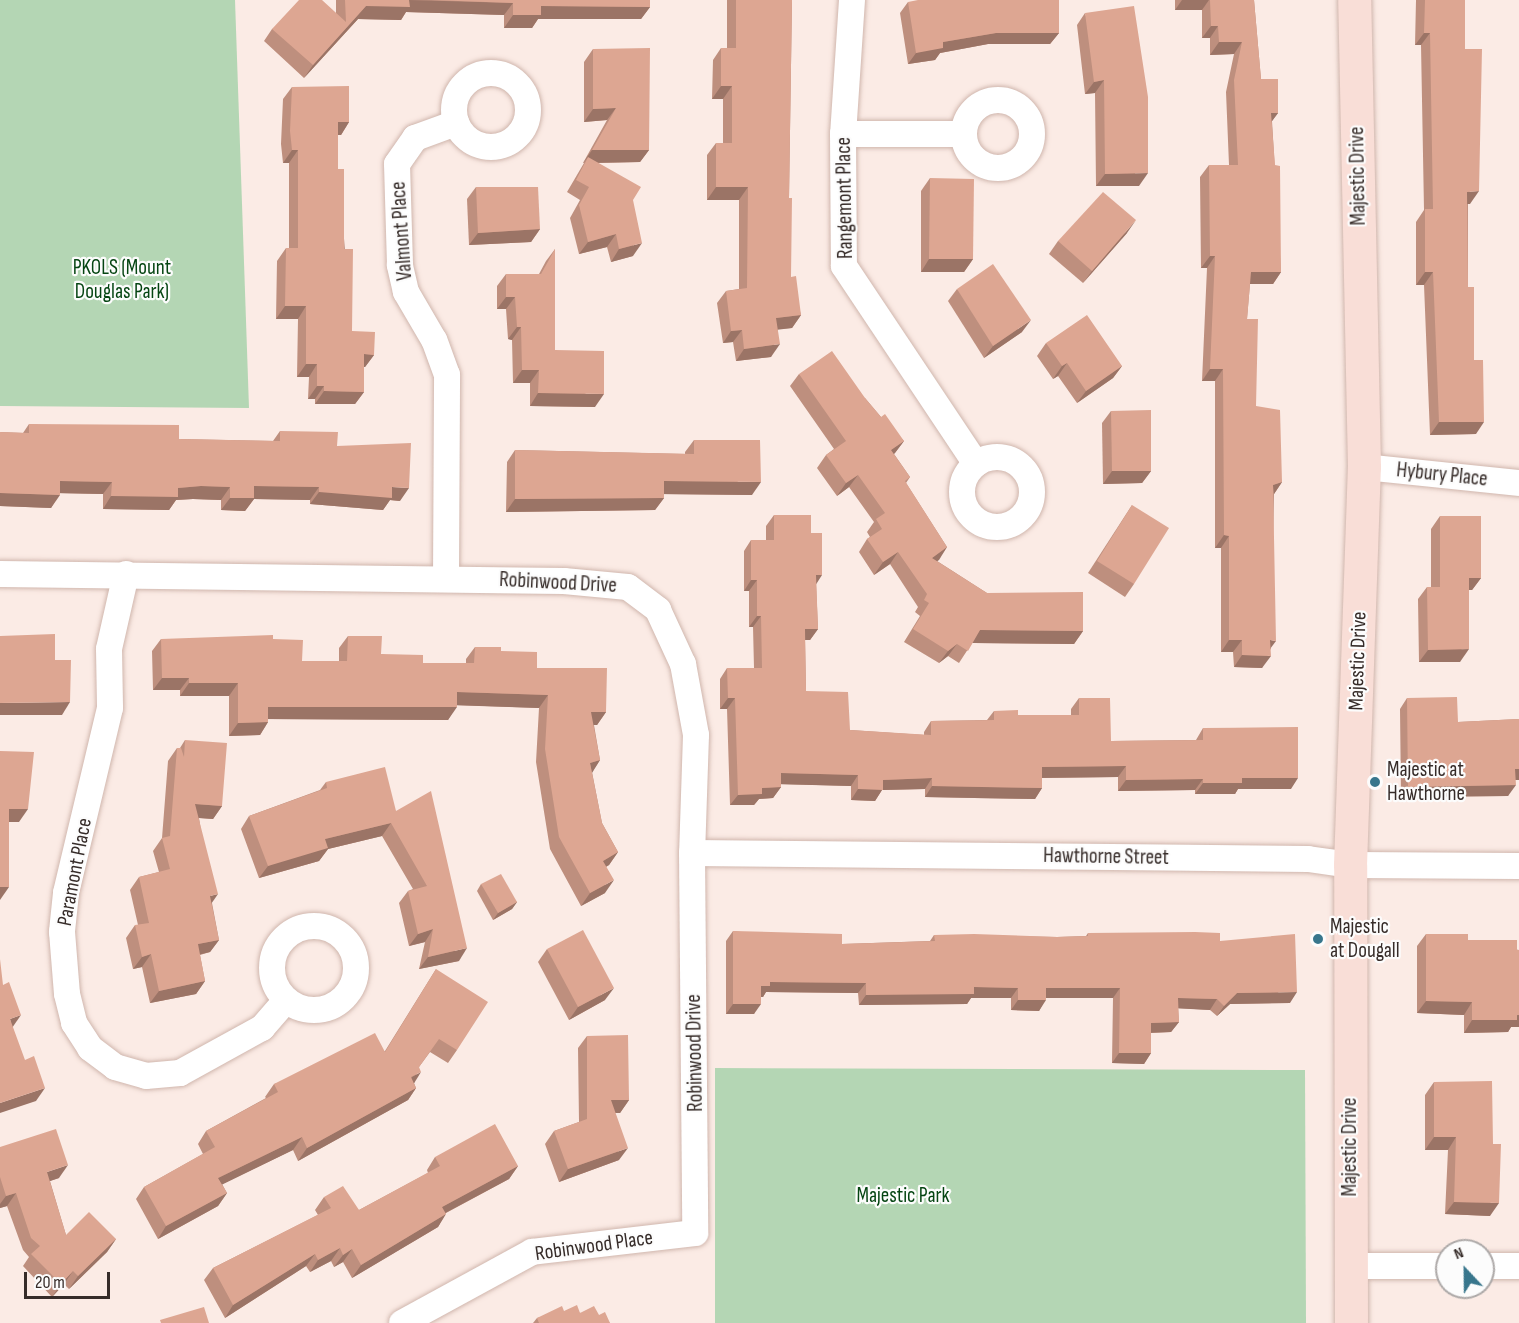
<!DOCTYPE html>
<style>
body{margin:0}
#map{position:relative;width:1519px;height:1323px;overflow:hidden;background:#fbebe5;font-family:"Sofia Sans Condensed",sans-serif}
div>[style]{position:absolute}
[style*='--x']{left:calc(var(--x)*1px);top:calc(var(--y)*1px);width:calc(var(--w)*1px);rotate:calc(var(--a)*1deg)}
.green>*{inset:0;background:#b4d6b4}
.roads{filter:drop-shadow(0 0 2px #d0b6ad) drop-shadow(0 0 2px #d0b6ad)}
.street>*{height:26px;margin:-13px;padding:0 13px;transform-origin:13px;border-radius:13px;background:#fff}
.street>.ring{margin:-13px;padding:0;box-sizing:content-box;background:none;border:26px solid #fff;border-radius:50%}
.secondary>*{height:33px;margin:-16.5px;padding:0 16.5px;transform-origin:16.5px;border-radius:16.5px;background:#f9ded7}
.wall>*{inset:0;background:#be8f7e}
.shaded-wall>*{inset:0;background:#9b7466}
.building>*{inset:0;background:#dda692}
.dots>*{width:16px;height:16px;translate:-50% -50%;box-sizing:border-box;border:3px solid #fcfcfc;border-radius:50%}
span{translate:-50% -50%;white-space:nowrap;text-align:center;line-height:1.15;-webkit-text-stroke:4.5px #fcfcfc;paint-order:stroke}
.street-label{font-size:21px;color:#362c29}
.park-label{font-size:21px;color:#054512}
.poi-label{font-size:21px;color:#362c29}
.left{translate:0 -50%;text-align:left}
.north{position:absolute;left:1435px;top:1239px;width:60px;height:60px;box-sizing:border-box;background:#fcfcfc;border:2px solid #ada9a8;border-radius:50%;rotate:338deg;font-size:16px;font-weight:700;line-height:24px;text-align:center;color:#362c29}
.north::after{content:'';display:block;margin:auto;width:21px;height:27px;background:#38768c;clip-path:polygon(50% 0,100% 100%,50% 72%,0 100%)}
.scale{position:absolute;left:24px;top:1272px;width:86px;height:27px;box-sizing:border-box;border:3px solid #362c29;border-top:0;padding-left:8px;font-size:18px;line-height:21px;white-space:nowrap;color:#362c29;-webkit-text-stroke:4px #fcfcfc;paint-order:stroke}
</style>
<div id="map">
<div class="green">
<div style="clip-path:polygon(0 0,235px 0,249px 408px,0 406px)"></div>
<div style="clip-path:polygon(715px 1068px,1305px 1070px,1306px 1323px,715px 1323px)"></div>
</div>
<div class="roads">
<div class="street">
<div style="--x:852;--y:0;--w:134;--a:93.8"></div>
<div style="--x:843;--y:134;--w:132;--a:89.6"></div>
<div style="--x:844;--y:266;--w:238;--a:56.3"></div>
<div class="ring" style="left:454px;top:73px;width:48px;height:48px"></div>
<div class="ring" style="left:964px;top:100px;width:42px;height:42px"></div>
<div style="--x:843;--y:134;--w:121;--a:0"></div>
<div class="ring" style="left:962px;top:457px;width:44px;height:44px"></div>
<div style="--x:1364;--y:467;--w:156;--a:5.9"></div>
<div style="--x:0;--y:574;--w:564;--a:0.71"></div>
<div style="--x:564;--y:581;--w:64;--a:5.4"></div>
<div style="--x:628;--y:587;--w:38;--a:37"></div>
<div style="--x:658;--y:610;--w:60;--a:65.2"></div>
<div style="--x:683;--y:664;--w:72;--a:79.6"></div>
<div style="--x:696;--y:735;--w:118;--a:91.9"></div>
<div style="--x:692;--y:853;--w:380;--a:89.5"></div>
<div style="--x:695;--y:1233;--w:164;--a:173.4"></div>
<div style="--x:532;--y:1252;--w:148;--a:151.4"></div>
<div style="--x:126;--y:574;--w:77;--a:102.8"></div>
<div style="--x:109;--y:649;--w:59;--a:89"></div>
<div style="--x:110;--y:708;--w:190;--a:103.4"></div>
<div style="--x:66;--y:893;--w:39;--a:96"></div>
<div style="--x:62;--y:932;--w:62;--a:85.4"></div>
<div style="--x:67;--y:994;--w:30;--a:76"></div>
<div style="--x:74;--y:1023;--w:30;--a:57"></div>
<div style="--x:90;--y:1048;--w:31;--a:37"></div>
<div style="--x:115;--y:1067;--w:32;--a:16"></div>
<div style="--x:146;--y:1076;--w:34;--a:-5"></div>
<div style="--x:180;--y:1073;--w:94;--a:-28.8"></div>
<div style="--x:262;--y:1028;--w:37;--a:-49"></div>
<div style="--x:446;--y:578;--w:203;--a:-89.7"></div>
<div style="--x:447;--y:375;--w:37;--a:-110"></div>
<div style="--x:434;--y:340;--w:56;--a:-120.3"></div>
<div style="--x:406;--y:292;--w:28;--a:-103"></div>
<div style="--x:400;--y:265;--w:101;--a:-91.7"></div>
<div style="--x:397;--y:164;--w:32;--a:-55"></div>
<div style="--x:415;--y:138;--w:44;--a:-20.1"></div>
<div style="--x:692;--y:853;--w:616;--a:0.56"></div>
<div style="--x:1308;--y:859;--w:42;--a:8.1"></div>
<div style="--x:1350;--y:865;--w:169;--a:0.3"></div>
<div class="ring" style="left:272px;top:926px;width:58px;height:58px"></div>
<div style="--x:1350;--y:1266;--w:97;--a:0"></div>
<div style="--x:1483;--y:1266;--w:36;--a:0"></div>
</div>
<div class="secondary">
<div style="--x:1351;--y:1323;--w:458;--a:-90.1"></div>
<div style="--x:1350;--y:865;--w:398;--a:-88"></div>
<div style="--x:1364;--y:467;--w:467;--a:-91.2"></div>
</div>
</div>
<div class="wall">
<div style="clip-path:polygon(336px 0,650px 0,650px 7px,641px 19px,538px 19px,532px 28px,504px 28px,504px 15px,406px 12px,401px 20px,358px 19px,304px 78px,264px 41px,272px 29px,336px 13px)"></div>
<div style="clip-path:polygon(727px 0,792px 0,789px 198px,791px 277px,801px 315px,792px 328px,778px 329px,771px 357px,736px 361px,733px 342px,723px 343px,717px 303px,726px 291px,739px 289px,739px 200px,707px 200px,707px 155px,716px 143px,723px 143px,723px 99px,712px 99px,713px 60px,721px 48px,727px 48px)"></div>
<div style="clip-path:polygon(1175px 0,1254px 0,1261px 79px,1278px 113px,1272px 121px,1281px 272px,1273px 284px,1250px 284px,1247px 319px,1256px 406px,1282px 482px,1274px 494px,1271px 648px,1262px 668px,1234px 667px,1233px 652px,1221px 652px,1221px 548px,1215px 548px,1215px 381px,1202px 381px,1207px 268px,1201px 268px,1200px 177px,1209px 165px,1229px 165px,1226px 92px,1234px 54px,1210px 55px,1210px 38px,1202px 38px,1202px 10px,1175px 10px)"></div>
<div style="clip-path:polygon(1416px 0,1465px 0,1465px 49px,1470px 204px,1468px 204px,1468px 287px,1474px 360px,1476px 434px,1430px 435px,1424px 285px,1416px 285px,1416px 222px,1424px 210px,1421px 45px,1415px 45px)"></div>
<div style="clip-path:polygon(908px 2px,1059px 33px,1050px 44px,988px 44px,940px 53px,935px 60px,908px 64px,900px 13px)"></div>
<div style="clip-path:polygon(1085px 13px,1139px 186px,1096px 186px,1095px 93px,1085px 94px,1077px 25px)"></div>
<div style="clip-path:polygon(593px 49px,649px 150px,640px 162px,598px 163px,633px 200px,633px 256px,611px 262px,607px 247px,579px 254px,570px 218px,580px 200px,567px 192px,584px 163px,583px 163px,607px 120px,584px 122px,584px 62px)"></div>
<div style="clip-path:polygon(292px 87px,349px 122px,341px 135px,338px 135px,338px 169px,352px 331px,374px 355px,365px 367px,364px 367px,364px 392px,355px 404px,315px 404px,315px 399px,308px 399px,309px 377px,297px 377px,298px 319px,276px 319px,277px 261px,286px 248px,289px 248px,289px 163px,283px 163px,281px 144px,283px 99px)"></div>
<div style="clip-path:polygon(930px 178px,973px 259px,964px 272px,921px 272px,921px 191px)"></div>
<div style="clip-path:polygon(476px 187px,540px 229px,531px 242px,469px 245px,467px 199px)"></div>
<div style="clip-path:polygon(1127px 233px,1083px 283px,1049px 254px,1058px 241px)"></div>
<div style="clip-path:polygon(555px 249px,555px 350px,595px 407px,530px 406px,530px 383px,513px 383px,512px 340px,508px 339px,506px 309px,497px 309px,497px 286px,506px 274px,539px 274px,546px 261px)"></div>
<div style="clip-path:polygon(957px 289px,1022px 332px,984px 358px,948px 301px)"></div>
<div style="clip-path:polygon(1046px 343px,1122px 366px,1113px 378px,1077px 403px,1058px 376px,1053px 379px,1037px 356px)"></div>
<div style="clip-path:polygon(799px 374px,865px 398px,881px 417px,904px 441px,894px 454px,910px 477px,906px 483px,947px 547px,937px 561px,987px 593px,1083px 631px,1074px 644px,972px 643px,959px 663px,948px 656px,939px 663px,904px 642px,920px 616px,915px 612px,918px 607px,890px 564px,874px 575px,859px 552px,867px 539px,870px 537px,867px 532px,874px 522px,849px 487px,837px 496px,817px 468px,826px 455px,834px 449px,790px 386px)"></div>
<div style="clip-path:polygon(1111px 411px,1151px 471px,1142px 483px,1103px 484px,1102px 423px)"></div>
<div style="clip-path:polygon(29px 424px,179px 439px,273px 441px,280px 431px,337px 446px,400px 501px,390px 500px,383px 510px,310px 504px,310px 500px,254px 499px,245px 511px,221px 510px,221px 500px,193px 499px,176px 500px,169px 510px,103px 509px,103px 494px,60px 493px,51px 508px,0 506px,0 432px,23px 433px)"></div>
<div style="clip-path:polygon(694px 440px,752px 495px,664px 494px,664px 498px,655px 510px,506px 512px,507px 462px,515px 450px,685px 454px,685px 452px)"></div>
<div style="clip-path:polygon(1132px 505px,1134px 584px,1125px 597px,1088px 573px)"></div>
<div style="clip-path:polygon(774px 515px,811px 533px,816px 583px,818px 629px,810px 640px,805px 640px,806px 691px,850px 730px,924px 735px,924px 732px,931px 721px,987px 720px,994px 711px,1018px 715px,1071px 715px,1071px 709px,1079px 698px,1111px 741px,1196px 740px,1203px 728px,1291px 789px,1238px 789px,1235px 794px,1195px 794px,1195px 790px,1118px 791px,1118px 777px,1042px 778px,1042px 788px,1035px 799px,925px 797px,925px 789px,882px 790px,875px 801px,851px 800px,851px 786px,781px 784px,781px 787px,773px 798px,759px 799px,754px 805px,730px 805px,727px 709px,720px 709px,720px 679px,727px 668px,754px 668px,753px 627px,749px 627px,749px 591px,744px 591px,744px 551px,751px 540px,766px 540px,766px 526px)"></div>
<div style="clip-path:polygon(1440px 516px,1481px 578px,1472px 590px,1469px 590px,1460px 662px,1419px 662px,1418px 599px,1427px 587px,1431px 587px,1431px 529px)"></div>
<div style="clip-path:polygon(348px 636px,381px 654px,423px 663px,466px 663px,466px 659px,475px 647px,501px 651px,537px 668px,606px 712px,597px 725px,594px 725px,600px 760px,592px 772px,602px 823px,618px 852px,609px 865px,606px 867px,605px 893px,581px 906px,550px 849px,536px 762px,539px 708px,457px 705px,448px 720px,268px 719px,268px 722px,260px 735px,229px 736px,229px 696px,180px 696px,180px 690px,153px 690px,152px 651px,161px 639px,273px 639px,302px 661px,339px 661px,339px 648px)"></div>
<div style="clip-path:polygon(1407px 698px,1458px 722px,1519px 719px,1519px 780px,1515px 780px,1508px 796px,1401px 797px,1400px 709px)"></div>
<div style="clip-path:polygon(185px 740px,222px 806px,213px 819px,199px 818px,212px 903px,219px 940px,210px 952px,200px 955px,205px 981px,196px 994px,150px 1003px,142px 967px,133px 969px,126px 938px,135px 925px,138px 925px,130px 890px,139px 877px,159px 872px,153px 851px,162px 838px,168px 761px,177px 748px,180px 748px)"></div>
<div style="clip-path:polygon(326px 782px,396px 811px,459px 961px,419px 969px,425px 942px,409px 946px,399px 903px,408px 891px,413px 889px,382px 836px,328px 849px,319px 861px,259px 878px,241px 829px,249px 816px,320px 790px)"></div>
<div style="clip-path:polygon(481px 884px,517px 902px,512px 909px,493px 920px,477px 891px)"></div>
<div style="clip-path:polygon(733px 931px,842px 944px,930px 941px,934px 935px,1057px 937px,1086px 936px,1088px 933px,1220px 941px,1290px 1003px,1230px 1004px,1217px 1016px,1210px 1010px,1178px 1008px,1179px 1022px,1171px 1032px,1151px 1033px,1151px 1053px,1144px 1064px,1112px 1063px,1113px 998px,1046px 998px,1039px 1011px,1011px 1010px,1011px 998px,971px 998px,967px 1004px,859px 1005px,858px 993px,766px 992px,763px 997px,761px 997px,754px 1014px,726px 1014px,726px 941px)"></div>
<div style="clip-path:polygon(1426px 934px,1468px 940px,1519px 950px,1519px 1027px,1511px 1027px,1508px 1032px,1464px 1033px,1464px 1015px,1417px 1013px,1417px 946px)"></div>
<div style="clip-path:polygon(547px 949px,605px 1000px,569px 1020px,538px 962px)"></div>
<div style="clip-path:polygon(436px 969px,457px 1050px,448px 1063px,430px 1052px,419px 1067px,414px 1083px,416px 1088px,408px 1100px,298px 1161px,293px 1150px,222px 1184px,227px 1193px,218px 1206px,158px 1239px,136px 1199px,144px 1187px,203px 1154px,198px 1144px,206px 1131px,266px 1098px,265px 1097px,274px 1084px,385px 1051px)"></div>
<div style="clip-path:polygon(587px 1036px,629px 1100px,620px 1113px,615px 1113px,619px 1160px,559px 1182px,545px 1144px,554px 1131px,579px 1122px,578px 1048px)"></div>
<div style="clip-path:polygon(1434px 1082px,1493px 1144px,1490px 1216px,1445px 1214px,1448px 1150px,1425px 1150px,1425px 1095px)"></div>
<div style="clip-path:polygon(0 1147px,59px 1178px,50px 1181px,66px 1235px,116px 1239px,107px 1252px,69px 1289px,64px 1284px,52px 1297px,23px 1266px,29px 1257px,23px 1250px,7px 1206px,0 1208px)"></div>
<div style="clip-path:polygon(435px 1157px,518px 1166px,509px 1179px,446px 1213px,438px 1227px,352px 1278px,343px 1262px,334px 1267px,331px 1261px,310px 1272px,306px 1266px,225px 1318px,204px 1280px,213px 1268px,318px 1215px,315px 1210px,324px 1197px,359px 1210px,428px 1173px,427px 1170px)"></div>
<div style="clip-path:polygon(564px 1311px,599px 1315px,610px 1323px,533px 1323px,537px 1318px)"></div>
</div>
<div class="shaded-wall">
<div style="clip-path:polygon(409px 0,513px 3px,504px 15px,406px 12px,401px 20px,358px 19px,304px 78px,313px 65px,366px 6px)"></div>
<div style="clip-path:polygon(1182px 0,1209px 0,1202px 10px,1175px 10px)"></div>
<div style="clip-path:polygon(541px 6px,650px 7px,641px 19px,538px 19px,532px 28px,504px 28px,513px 15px)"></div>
<div style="clip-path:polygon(1211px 26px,1218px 26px,1210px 38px,1202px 38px)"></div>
<div style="clip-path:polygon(996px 33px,1059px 33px,1050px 44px,988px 44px,940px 53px,935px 60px,908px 64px,916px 53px,943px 42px)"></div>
<div style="clip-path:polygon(1424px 33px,1430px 33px,1421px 45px,1415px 45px)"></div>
<div style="clip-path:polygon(1219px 42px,1242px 42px,1234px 54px,1210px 55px)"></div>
<div style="clip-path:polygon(1104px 80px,1095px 93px,1085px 94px,1094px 82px)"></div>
<div style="clip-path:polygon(721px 86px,732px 86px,723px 99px,712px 99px)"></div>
<div style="clip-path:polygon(616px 108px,607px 120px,584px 122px,593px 109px)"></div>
<div style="clip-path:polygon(1271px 113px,1278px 113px,1269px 125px)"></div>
<div style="clip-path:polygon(338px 122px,349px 122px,341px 135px,329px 135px)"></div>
<div style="clip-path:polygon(292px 150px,298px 150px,289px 163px,283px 163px)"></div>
<div style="clip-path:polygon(592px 150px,649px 150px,640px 162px,585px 163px,588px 157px,583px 163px)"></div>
<div style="clip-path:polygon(1148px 173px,1139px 186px,1096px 186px,1105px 174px)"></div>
<div style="clip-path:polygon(716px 187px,748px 187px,739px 200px,707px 200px)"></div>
<div style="clip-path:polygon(1479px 191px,1470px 204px,1459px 204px,1467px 192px)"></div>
<div style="clip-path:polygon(1136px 220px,1127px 233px,1083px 283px,1092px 271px)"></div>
<div style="clip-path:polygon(540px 229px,531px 242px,469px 245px,478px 233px)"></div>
<div style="clip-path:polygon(616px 234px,607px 247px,579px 254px,588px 242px)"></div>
<div style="clip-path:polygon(642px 243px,633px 256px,611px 262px,619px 249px)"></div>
<div style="clip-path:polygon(1210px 256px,1215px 256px,1207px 268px,1201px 268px)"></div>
<div style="clip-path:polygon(929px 259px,973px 259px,964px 272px,921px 272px)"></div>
<div style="clip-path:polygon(1251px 272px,1281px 272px,1273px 284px,1242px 284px)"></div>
<div style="clip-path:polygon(1425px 272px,1433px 272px,1424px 285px,1416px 285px)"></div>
<div style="clip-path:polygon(506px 297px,515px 297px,506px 309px,497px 309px)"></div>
<div style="clip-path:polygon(285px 306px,306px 306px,298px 319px,276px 319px)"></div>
<div style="clip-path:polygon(801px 315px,792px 328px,767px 331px,776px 318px)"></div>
<div style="clip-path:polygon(1031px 320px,1022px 332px,984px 358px,993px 346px)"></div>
<div style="clip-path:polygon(517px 327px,521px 327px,512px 340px,508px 339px)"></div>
<div style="clip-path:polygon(742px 330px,733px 342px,723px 343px,731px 331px)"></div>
<div style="clip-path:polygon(780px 344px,771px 357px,736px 361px,744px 349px)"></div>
<div style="clip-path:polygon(364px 354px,374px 355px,365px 367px,356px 367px)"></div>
<div style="clip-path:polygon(1067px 363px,1058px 376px,1053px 379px,1062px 366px)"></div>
<div style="clip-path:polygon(306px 364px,317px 364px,309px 377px,297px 377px)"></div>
<div style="clip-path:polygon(1122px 366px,1113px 378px,1077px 403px,1086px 391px)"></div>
<div style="clip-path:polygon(1210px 369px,1223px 369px,1215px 381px,1202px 381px)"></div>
<div style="clip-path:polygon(522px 370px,539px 370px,530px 383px,513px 383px)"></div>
<div style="clip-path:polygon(317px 386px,324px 386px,315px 399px,308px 399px)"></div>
<div style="clip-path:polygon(324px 391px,364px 392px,355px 404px,315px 404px)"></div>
<div style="clip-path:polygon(538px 393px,604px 394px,595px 407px,530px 406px)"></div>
<div style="clip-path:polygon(1439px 422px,1484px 422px,1476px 434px,1430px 435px)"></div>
<div style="clip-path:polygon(904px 441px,895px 453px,882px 463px,891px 450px)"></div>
<div style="clip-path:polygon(1112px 471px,1151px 471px,1142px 483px,1103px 484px)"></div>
<div style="clip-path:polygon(858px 475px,849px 487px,837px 496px,846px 483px)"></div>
<div style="clip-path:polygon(60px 481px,112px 482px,103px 494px,51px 493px)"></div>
<div style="clip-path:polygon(664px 481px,761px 482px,752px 495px,655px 494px)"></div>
<div style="clip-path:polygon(1282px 482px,1274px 494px,1273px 485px)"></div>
<div style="clip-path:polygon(201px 486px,230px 487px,221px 500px,193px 499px,176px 500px,169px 510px,103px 509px,111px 496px,178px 488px)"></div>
<div style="clip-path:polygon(254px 486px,319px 487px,310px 500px,254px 499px,245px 511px,221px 510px,230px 498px)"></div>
<div style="clip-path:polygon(392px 487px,409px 488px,400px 501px,390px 500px,383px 510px,310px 504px,319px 492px)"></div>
<div style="clip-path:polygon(0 493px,60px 495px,51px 508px,0 506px)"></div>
<div style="clip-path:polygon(664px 498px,655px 510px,506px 512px,515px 499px)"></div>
<div style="clip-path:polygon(1224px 535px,1229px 536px,1221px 548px,1215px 548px)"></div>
<div style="clip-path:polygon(947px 547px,939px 560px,923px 571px,932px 558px)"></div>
<div style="clip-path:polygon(898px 552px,890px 564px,874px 575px,883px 562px)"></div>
<div style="clip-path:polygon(816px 575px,822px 575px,815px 586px)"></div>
<div style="clip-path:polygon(1469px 578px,1481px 578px,1472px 590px,1460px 590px)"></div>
<div style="clip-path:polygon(751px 580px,757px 580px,749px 591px,744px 591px)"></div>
<div style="clip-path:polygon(757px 616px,761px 616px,753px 627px,749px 627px)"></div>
<div style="clip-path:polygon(805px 629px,818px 629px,810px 640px,798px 640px)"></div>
<div style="clip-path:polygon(980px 630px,1083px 631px,1074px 644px,971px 643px)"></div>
<div style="clip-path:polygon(1229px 640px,1242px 640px,1233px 652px,1221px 652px)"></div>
<div style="clip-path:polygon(1270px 640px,1276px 641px,1267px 653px)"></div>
<div style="clip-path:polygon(957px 644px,948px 656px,939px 663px,948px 651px)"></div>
<div style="clip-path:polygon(1469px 649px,1460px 662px,1419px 662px,1428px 650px)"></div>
<div style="clip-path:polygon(1242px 655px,1271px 656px,1262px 668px,1234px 667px)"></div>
<div style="clip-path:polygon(162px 678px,189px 678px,180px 690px,153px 690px)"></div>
<div style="clip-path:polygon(189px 683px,238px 683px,229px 696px,180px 696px)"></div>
<div style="clip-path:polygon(457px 692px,548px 695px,539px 708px,449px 705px)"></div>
<div style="clip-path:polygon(728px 698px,735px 698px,727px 709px,720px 709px)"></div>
<div style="clip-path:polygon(70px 702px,62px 715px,0 715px,0 703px)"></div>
<div style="clip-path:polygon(268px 707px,457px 707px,448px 720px,259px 719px)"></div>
<div style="clip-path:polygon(591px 712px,606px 712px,597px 725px,582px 725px)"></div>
<div style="clip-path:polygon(268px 722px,260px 735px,229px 736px,238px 723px)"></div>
<div style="clip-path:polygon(600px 760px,592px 773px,590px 763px)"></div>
<div style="clip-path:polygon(1126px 766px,1118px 777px,1034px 778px,1042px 767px)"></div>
<div style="clip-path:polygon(1515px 769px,1519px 769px,1519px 780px,1508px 780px)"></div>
<div style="clip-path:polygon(781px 773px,858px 775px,851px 786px,773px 784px)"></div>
<div style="clip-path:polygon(932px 778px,925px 789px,882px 790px,875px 801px,851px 800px,858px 789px,883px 780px)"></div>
<div style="clip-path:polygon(1242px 778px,1298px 778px,1291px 789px,1238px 789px,1235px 794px,1195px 794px,1203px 783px)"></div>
<div style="clip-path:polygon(1203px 779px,1195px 790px,1118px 791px,1126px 780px)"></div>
<div style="clip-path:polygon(1516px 785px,1508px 796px,1401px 797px,1408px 787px)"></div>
<div style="clip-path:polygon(932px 786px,1042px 788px,1035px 799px,925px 797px)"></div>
<div style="clip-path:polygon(781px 787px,773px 798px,759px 799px,754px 805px,730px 805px,738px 795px,762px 788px)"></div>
<div style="clip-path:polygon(195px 804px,222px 806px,213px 819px,186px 817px)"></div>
<div style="clip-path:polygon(9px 809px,28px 809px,19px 822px,0 822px)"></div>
<div style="clip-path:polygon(391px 823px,382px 836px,328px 849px,319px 861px,259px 878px,268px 866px,325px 839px)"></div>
<div style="clip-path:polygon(618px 852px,609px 865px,594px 873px,603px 861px)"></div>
<div style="clip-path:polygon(614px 880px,605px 893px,581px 906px,590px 893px)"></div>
<div style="clip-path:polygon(0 887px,9px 887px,0 900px)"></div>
<div style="clip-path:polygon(218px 894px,209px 907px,210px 896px)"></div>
<div style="clip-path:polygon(517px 902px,512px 909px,493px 920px,498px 913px)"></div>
<div style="clip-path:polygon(433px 929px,425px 942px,409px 946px,418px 934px)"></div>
<div style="clip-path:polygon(219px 940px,210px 952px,189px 957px,198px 944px)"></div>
<div style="clip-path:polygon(467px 948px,459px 961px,419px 969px,428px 957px)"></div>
<div style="clip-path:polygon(151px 954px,142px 967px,133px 969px,142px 957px)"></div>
<div style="clip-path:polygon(205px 981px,196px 994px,150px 1003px,159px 991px)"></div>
<div style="clip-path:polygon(770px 982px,866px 983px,858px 993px,766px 992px,763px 997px,754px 997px,761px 986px)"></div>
<div style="clip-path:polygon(974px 987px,1018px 988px,1011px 998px,971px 998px,967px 1004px,859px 1005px,866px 995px)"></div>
<div style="clip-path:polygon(614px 988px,605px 1000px,569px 1020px,578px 1007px)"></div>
<div style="clip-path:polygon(1046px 988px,1120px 988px,1113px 998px,1039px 998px)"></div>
<div style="clip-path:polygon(1297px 992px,1290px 1003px,1230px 1004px,1217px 1016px,1224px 1006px,1237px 993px)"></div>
<div style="clip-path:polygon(1178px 998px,1217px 999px,1210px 1010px,1171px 1008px)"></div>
<div style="clip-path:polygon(1018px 1000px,1046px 1000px,1039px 1011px,1011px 1010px)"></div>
<div style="clip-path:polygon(1426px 1001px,1472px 1002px,1464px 1015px,1417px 1013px)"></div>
<div style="clip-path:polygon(733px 1004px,761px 1004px,754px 1014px,726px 1014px)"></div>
<div style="clip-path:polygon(21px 1015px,12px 1028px,10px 1019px)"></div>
<div style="clip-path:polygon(1519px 1015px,1519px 1027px,1511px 1027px,1508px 1032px,1464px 1033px,1472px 1020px)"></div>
<div style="clip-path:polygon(1179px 1022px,1171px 1032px,1144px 1033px,1151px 1023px)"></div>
<div style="clip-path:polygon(1119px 1053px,1151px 1053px,1144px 1064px,1112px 1063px)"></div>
<div style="clip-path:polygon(421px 1072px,413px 1085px,402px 1090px,412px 1077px)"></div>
<div style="clip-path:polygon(45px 1088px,36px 1101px,0 1113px,0 1103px)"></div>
<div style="clip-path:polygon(416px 1088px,408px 1100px,298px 1161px,307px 1148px)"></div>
<div style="clip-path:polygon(611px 1100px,629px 1100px,620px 1113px,602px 1113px)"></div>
<div style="clip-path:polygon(302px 1137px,293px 1150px,209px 1191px,218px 1178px)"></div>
<div style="clip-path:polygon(1434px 1137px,1456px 1137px,1448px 1150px,1425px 1150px)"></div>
<div style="clip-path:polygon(628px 1148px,619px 1160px,559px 1182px,568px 1169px)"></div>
<div style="clip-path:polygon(68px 1165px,59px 1178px,38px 1185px,47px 1172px)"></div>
<div style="clip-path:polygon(518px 1166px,509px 1179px,434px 1219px,442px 1207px)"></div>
<div style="clip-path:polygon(16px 1193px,7px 1206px,0 1208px,0 1204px,6px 1196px)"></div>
<div style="clip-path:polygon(227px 1193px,218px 1206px,158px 1239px,166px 1226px)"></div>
<div style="clip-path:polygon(1454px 1202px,1499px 1203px,1490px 1216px,1445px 1214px)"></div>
<div style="clip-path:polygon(446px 1214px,438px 1227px,352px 1278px,361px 1265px)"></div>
<div style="clip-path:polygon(116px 1239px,107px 1252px,69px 1289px,78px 1276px)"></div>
<div style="clip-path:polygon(340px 1248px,331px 1261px,310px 1272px,318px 1260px)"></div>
<div style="clip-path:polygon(352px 1249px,343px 1262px,334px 1267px,343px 1255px)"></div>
<div style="clip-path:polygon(315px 1254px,306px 1266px,225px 1318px,233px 1305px)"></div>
<div style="clip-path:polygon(73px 1271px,64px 1284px,52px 1297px,61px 1284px)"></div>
</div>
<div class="building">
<div style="clip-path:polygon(299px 0,322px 0,346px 22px,345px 0,409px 0,410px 7px,366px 6px,313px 65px,272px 29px)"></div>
<div style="clip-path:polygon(431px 0,650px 0,650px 7px,541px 6px,541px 15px,513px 15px,513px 3px)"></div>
<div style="clip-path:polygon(736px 0,792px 0,789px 198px,792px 198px,791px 277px,796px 276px,801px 315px,776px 318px,780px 344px,744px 349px,742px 330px,731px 331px,726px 291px,747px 288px,748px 187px,716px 187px,716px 143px,732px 143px,732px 86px,721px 86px,721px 48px,736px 48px)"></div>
<div style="clip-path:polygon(918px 0,1059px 0,1059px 33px,996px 33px,943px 42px,943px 48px,916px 53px,908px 2px)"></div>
<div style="clip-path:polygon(1210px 0,1254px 0,1261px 79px,1278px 79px,1278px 113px,1271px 113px,1275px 165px,1280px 166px,1281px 272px,1251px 272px,1247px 319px,1258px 319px,1256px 406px,1280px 410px,1282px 482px,1273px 485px,1276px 641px,1270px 640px,1271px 656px,1242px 655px,1242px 640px,1229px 640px,1229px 536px,1224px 535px,1223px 369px,1210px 369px,1215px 256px,1210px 256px,1209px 165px,1238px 165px,1234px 80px,1242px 42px,1219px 42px,1218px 26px,1211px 26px)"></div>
<div style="clip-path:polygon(1425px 0,1465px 0,1465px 49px,1482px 49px,1479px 191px,1467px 192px,1468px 287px,1474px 287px,1474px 360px,1483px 360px,1484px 422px,1439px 422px,1433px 272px,1425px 272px,1425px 209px,1433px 209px,1430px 33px,1424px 33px)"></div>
<div style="clip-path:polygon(1134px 6px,1148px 97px,1148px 173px,1105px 174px,1104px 80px,1094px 82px,1085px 13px)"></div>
<div style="clip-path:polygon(650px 48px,649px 150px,592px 150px,616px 108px,593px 109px,593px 49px)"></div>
<div style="clip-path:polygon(349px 86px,349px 122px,338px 122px,338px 169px,344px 169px,344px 249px,353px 249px,352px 331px,375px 332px,374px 355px,364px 354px,364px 392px,324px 391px,324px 386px,317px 386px,317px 364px,306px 364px,306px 306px,285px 306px,286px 248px,298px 248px,298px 150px,292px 150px,290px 131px,292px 87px)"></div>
<div style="clip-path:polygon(588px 157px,641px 187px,633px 200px,642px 243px,619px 249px,616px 234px,588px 242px,579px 205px,589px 187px,576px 180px)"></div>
<div style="clip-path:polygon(930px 178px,974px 179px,973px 259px,929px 259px)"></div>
<div style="clip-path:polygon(476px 187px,538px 187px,540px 229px,478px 233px)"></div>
<div style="clip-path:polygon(1103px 192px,1136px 220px,1092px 271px,1058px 241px)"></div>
<div style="clip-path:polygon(555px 249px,555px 350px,604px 351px,604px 394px,538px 393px,539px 370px,522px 370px,521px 327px,517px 327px,515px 297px,506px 297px,506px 274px,541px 274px)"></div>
<div style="clip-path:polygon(993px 264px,1031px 320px,993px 346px,957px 289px)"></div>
<div style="clip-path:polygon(1087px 315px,1122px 366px,1086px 391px,1067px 363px,1062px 366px,1046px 343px)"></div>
<div style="clip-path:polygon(832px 351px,865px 398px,881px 417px,885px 414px,904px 441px,891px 450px,910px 477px,905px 481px,947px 547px,932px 558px,987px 593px,1083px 592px,1083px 631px,980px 630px,968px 651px,957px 644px,948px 651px,913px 629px,929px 603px,924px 600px,927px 594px,898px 552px,883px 562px,867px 539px,882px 529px,876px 519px,885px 513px,858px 475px,846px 483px,826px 455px,846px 441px,799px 374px)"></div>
<div style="clip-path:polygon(1151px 410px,1151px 471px,1112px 471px,1111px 411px)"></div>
<div style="clip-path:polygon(29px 424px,179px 425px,179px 439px,280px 441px,280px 431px,338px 432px,337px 446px,411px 443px,409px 488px,392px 487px,392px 498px,319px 492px,319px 487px,254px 486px,254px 498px,230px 498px,230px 487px,201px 486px,178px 488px,178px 497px,111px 496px,112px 482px,60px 481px,60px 495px,0 493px,0 432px,29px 433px)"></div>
<div style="clip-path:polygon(694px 440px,760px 440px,761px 482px,664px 481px,664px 498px,515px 499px,515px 450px,694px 454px)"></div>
<div style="clip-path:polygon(1132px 505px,1169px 528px,1134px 584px,1097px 561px)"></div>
<div style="clip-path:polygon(774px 515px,811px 515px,811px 533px,822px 533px,822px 575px,816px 575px,818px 629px,805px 629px,806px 691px,848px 692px,850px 730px,931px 735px,931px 721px,994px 720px,994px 711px,1018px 710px,1018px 715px,1079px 715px,1079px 698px,1110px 698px,1111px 741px,1203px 740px,1203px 728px,1298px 727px,1298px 778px,1242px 778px,1242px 783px,1203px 783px,1203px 779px,1126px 780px,1126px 766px,1042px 767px,1042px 788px,932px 786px,932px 778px,883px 780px,883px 790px,858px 789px,858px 775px,781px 773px,781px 787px,762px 788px,762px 794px,738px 795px,735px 698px,728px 698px,727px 668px,762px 668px,761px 616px,757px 616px,757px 580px,751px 580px,751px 540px,774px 540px)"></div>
<div style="clip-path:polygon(1440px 516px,1481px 516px,1481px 578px,1469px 578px,1469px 649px,1428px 650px,1427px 587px,1440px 587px)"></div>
<div style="clip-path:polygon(55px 634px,55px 660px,71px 660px,70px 702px,0 703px,0 636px)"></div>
<div style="clip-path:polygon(273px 635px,273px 639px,303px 640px,302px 661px,347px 661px,348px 636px,382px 636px,381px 654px,423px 655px,423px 663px,474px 663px,475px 647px,501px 647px,501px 651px,537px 652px,537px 668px,607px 668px,606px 712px,591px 712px,600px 760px,590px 763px,602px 823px,618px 852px,603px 861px,614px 880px,590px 893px,559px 837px,545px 749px,548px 695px,457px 692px,457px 707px,268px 707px,268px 722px,238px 723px,238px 683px,189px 683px,189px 678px,162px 678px,161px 639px)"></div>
<div style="clip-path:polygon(1457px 697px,1458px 722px,1519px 719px,1519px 769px,1515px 769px,1516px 785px,1408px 787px,1407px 698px)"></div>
<div style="clip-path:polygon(185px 740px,227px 743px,222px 806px,195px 804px,218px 894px,210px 896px,219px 940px,198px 944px,205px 981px,159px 991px,151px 954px,142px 957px,135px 925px,149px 923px,139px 877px,170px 869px,162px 838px,170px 836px,177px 748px,181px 748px,184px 757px)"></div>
<div style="clip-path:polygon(0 751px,34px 752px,28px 809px,9px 809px,9px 887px,0 887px)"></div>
<div style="clip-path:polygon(385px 767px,396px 811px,431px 791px,467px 948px,428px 957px,433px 929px,418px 934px,408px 891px,427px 886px,391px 823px,325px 839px,328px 848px,268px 866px,249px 816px,327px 788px,326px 782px)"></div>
<div style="clip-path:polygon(501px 874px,517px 902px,498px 913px,481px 884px)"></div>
<div style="clip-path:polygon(583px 930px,614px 988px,578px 1007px,547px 949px)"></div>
<div style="clip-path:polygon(733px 931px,842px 934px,842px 944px,935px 941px,934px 935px,974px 934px,1057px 937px,1088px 936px,1088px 933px,1195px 932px,1220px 933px,1220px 941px,1295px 934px,1297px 992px,1237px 993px,1224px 1006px,1217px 999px,1178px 998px,1179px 1022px,1151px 1023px,1151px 1053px,1119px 1053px,1120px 988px,1046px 988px,1046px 1000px,1018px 1000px,1018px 988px,974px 987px,974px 994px,866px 995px,866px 983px,770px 982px,770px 986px,761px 986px,761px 1004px,733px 1004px)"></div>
<div style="clip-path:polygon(1426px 934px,1468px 934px,1468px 940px,1517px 940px,1517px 950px,1519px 950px,1519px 1015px,1517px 1015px,1517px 1020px,1472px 1020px,1472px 1002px,1426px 1001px)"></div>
<div style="clip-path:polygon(0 959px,3px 985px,9px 982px,21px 1015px,10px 1019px,25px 1060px,34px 1056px,45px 1088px,0 1103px)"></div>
<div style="clip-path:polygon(436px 969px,488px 1002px,457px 1050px,439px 1039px,419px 1067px,421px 1072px,411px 1077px,416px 1088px,307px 1148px,302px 1137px,218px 1178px,227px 1193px,166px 1226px,144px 1187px,215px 1147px,206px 1131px,278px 1092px,274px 1084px,375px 1033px,385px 1052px)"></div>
<div style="clip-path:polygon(628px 1035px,629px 1100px,611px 1100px,628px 1148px,568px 1169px,554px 1131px,587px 1119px,587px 1036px)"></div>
<div style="clip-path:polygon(1492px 1081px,1493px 1144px,1501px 1144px,1499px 1203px,1454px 1202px,1456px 1137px,1434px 1137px,1434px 1082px)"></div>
<div style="clip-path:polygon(495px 1124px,518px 1166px,442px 1207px,446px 1214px,361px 1265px,352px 1249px,343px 1255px,340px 1248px,318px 1260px,315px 1254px,233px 1305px,213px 1268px,331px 1208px,324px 1197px,343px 1186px,359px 1210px,440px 1166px,435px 1157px)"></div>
<div style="clip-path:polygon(56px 1129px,68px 1165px,47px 1172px,66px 1235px,89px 1212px,116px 1239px,78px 1276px,73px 1271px,61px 1284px,31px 1254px,40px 1246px,31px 1238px,16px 1193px,6px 1196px,0 1177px,0 1147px)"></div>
<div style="clip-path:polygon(577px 1305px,580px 1313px,594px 1306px,599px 1315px,605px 1312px,610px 1323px,539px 1323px,537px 1318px,562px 1306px,564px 1311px)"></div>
<div style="clip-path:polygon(204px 1307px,209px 1323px,161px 1323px,160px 1320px)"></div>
</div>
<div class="dots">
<div style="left:1375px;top:782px;background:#38768c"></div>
<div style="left:1318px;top:939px;background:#38768c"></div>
</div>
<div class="street-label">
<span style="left:1358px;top:176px;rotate:-91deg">Majestic Drive</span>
<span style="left:845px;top:198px;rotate:-91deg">Rangemont Place</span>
<span style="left:402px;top:231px;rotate:-94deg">Valmont Place</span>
<span style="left:1442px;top:475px;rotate:6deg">Hybury Place</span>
<span style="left:558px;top:583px;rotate:3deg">Robinwood Drive</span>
<span style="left:1358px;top:661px;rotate:-88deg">Majestic Drive</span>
<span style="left:1106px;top:857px;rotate:1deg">Hawthorne Street</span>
<span style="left:75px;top:872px;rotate:-79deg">Paramont Place</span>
<span style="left:695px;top:1053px;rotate:-91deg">Robinwood Drive</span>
<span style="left:1350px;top:1147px;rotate:-90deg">Majestic Drive</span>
<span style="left:594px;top:1246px;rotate:-8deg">Robinwood Place</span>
</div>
<div class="park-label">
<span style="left:122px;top:280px">PKOLS (Mount<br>Douglas Park)</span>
<span style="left:903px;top:1196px">Majestic Park</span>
</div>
<div class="poi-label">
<span class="left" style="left:1387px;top:782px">Majestic at<br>Hawthorne</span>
<span class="left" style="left:1330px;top:939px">Majestic<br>at Dougall</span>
</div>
<div class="north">N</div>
<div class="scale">20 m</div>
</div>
